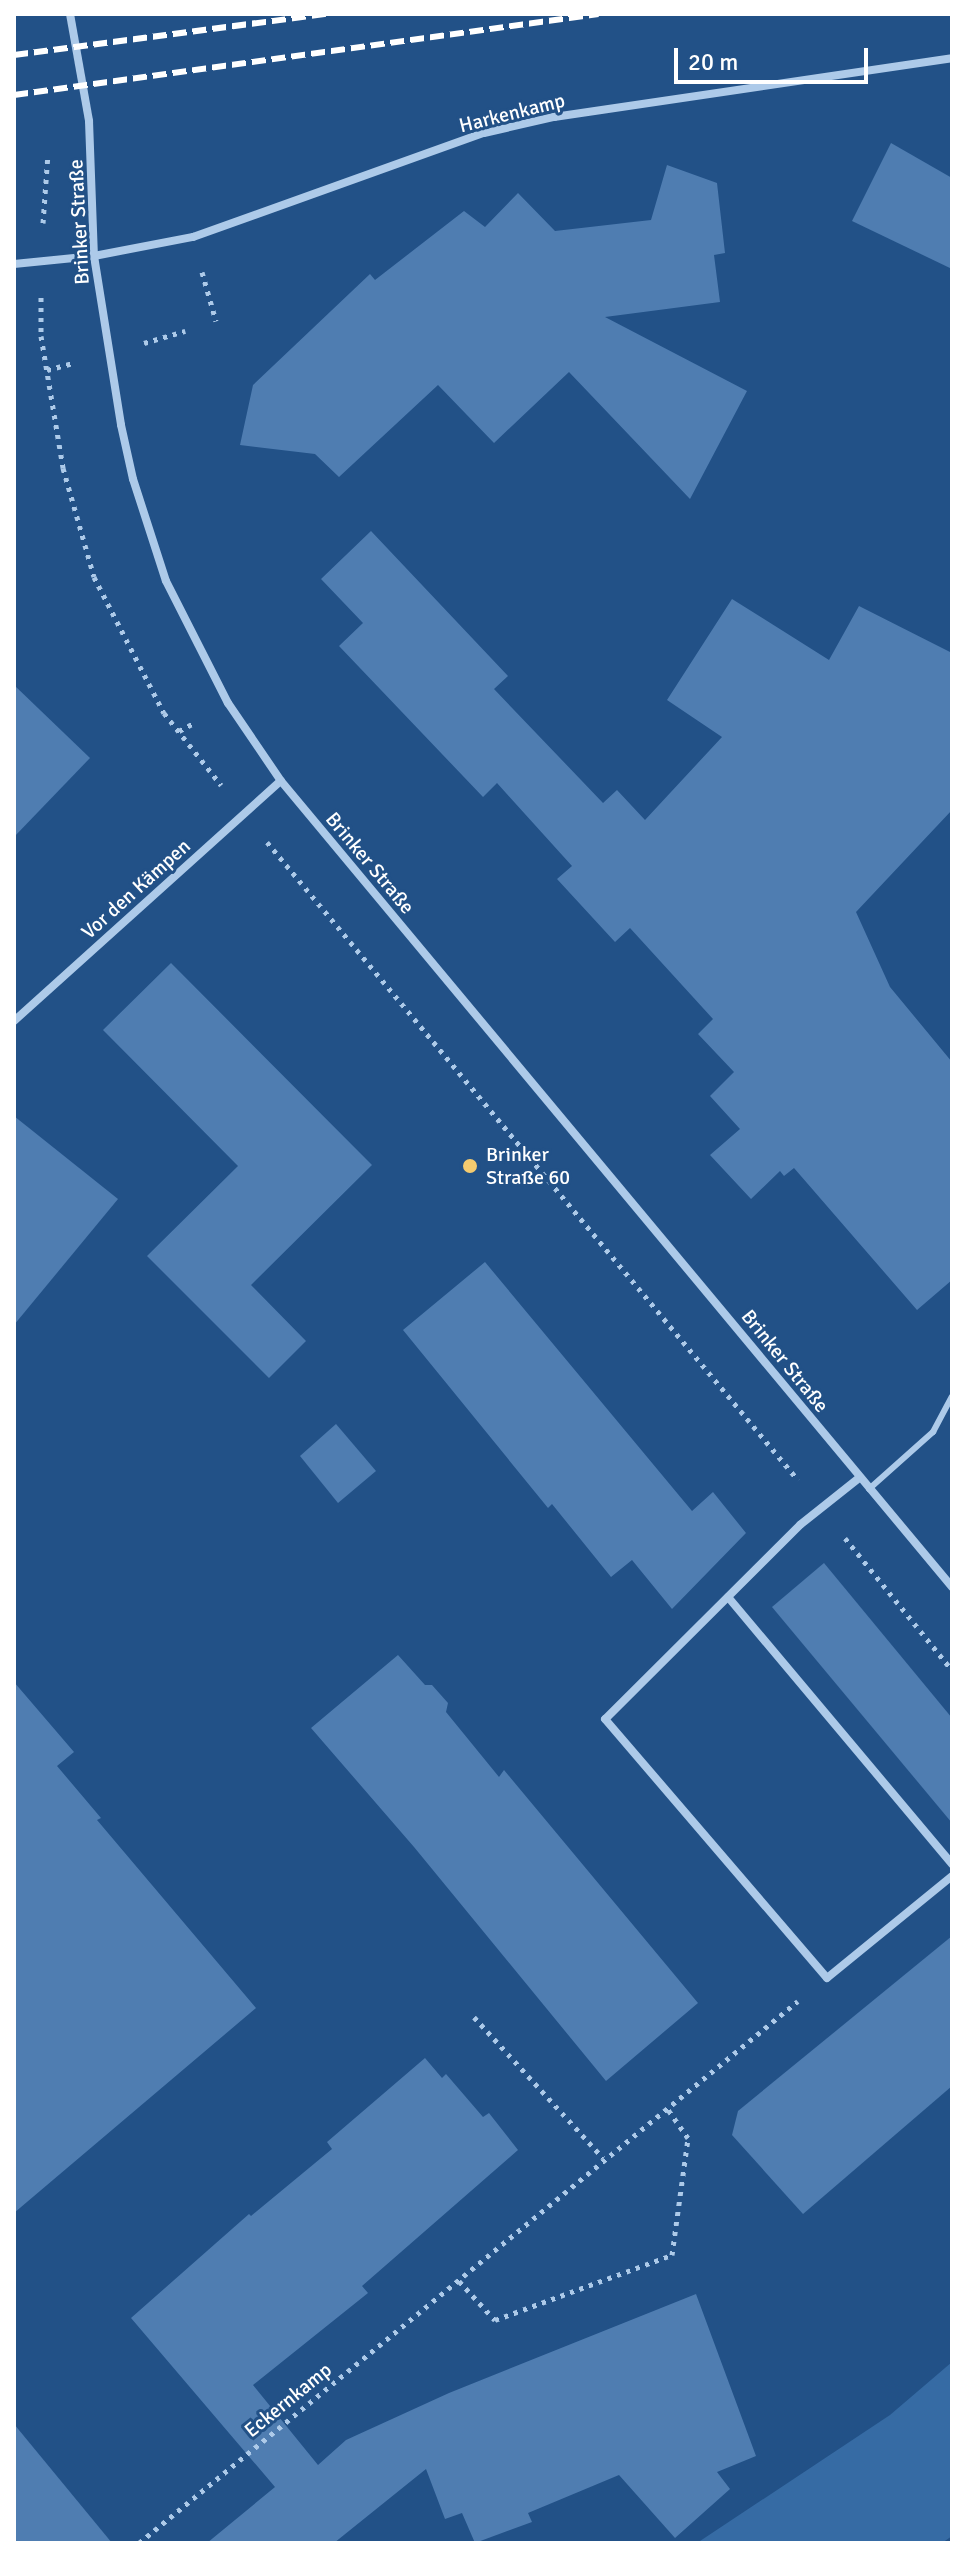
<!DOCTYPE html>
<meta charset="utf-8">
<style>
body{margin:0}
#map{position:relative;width:966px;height:2557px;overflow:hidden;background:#225187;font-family:Signika,sans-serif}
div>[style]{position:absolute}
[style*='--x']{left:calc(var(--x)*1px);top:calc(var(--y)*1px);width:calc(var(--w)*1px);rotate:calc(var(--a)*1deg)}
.green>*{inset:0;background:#366ba4}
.building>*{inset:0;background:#4f7db1}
.path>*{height:5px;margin-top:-2.5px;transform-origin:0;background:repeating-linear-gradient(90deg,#adcae9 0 4px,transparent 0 10px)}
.service>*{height:6px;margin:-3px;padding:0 3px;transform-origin:3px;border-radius:3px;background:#adcae9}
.minor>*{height:8px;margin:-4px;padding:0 4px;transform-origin:4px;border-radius:4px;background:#adcae9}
.rail>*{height:6px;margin-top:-3px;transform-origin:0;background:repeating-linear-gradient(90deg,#fff 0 14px,transparent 0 20px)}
.dots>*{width:22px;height:22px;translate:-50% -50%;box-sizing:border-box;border:4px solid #225187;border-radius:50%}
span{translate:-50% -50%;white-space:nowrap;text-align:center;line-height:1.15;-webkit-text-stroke:6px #225187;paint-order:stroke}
.street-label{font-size:20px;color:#fff}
.poi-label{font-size:20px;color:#fff}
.left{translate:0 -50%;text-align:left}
.frame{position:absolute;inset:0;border:16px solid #fff;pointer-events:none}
.scale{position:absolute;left:674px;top:48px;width:194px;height:36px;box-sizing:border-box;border:4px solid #fff;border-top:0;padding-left:10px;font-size:24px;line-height:28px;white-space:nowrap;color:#fff;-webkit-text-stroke:6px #225187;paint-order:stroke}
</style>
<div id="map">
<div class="green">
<div style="clip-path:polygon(952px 2362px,952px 2536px,942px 2543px,697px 2543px,890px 2415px)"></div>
</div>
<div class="building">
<div style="clip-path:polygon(891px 143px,952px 178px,952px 269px,852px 221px)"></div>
<div style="clip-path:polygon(667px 165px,717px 183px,725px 253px,714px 255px,720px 302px,605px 317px,747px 391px,690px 499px,569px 372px,494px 443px,438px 385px,339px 477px,315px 454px,240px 445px,253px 385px,370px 274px,375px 280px,464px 211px,485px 227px,518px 193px,555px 231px,651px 220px)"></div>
<div style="clip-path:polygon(371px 531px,508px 676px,494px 689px,603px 803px,617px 790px,645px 820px,722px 737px,667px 700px,732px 599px,829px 660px,859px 606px,952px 653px,952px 810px,856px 912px,890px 987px,952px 1062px,952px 1280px,917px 1310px,794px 1168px,784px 1176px,780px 1171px,751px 1199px,710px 1155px,740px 1129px,710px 1096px,734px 1072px,698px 1034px,713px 1019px,630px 928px,615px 942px,557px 879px,572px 866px,497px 783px,483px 797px,339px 646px,363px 623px,321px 579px)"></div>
<div style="clip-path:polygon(14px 685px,90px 758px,14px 837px)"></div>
<div style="clip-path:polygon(171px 963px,372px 1165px,251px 1285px,306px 1341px,269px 1378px,147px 1256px,238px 1166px,103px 1030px)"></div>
<div style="clip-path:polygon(14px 1116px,118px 1199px,14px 1325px)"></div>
<div style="clip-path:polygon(485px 1262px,692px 1511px,713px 1492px,746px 1533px,672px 1609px,632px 1560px,611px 1577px,552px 1504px,548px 1508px,403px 1330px)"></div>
<div style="clip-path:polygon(336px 1424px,376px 1471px,338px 1503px,300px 1456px)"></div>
<div style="clip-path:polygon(824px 1563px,952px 1718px,952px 1823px,772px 1607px)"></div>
<div style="clip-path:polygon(398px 1655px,425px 1685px,432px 1685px,448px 1703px,446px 1712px,499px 1777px,504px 1770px,698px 2003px,606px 2081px,414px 1847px,311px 1728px)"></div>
<div style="clip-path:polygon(14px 1682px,74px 1752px,57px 1766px,101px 1818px,97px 1820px,256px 2008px,14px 2213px)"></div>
<div style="clip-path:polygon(952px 1936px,952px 2086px,803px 2214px,732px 2135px,738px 2111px)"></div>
<div style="clip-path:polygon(425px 2058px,442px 2078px,446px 2074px,483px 2117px,489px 2113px,518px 2150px,362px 2286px,368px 2293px,253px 2385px,318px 2465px,346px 2440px,449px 2393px,696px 2294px,756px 2456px,717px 2472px,730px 2489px,675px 2538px,619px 2475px,528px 2513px,532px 2522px,475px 2543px,462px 2513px,445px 2519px,426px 2469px,334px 2543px,207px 2543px,275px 2487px,131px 2318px,249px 2214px,251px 2216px,332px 2149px,327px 2142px)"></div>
<div style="clip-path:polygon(14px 2424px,112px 2543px,14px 2543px)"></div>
</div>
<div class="path">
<div style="--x:43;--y:223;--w:69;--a:-85.9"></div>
<div style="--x:202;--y:272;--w:51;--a:74.1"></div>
<div style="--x:41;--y:297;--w:39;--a:90"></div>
<div style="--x:41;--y:336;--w:134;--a:80.5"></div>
<div style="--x:63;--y:468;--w:113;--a:74.1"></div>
<div style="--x:94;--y:577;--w:153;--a:62.8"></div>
<div style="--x:164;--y:713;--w:92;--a:51.6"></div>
<div style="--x:144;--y:343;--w:43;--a:-16.3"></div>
<div style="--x:47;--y:370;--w:27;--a:-15"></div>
<div style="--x:179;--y:731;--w:19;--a:-28"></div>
<div style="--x:267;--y:842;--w:830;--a:50.23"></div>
<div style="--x:845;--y:1538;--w:170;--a:51"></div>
<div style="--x:474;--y:2017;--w:191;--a:47.5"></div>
<div style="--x:459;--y:2281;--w:53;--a:47.3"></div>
<div style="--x:495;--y:2320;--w:189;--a:-20.2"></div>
<div style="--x:672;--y:2255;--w:118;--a:-82.2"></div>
<div style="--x:688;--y:2138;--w:38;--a:-125"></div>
<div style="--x:139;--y:2543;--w:853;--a:-39.44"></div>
</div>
<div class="service">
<div style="--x:869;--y:1489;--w:86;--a:-41.7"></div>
<div style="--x:933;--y:1432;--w:40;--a:-62"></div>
</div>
<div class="minor">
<div style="--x:70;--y:14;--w:109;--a:79.9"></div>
<div style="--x:89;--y:121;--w:135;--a:87.9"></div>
<div style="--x:94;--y:256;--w:171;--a:80.9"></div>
<div style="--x:121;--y:425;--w:55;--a:77.5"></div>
<div style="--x:133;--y:479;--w:107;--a:72.1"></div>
<div style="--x:166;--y:581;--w:137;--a:63.1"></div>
<div style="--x:228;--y:703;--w:94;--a:55.8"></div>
<div style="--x:281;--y:781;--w:1049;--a:50.22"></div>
<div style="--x:14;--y:264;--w:80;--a:-5.7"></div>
<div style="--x:94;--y:256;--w:101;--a:-10.9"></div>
<div style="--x:193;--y:237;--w:309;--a:-19.7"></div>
<div style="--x:484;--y:133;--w:72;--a:-12.9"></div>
<div style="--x:554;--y:117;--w:402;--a:-8.4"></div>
<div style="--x:14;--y:1021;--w:359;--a:-42"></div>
<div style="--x:859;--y:1478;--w:75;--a:141.5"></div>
<div style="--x:800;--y:1525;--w:275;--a:135.1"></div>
<div style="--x:605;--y:1719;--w:341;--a:49.4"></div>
<div style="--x:827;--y:1978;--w:161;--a:-39.2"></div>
<div style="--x:728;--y:1597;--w:349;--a:50"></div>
</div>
<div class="rail">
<div style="--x:14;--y:55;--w:315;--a:-7.5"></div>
<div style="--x:14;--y:95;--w:590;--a:-7.9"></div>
</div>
<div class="dots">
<div style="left:470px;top:1166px;background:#f5cb6f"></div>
</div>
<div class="street-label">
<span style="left:512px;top:113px;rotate:-14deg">Harkenkamp</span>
<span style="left:79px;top:222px;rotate:-93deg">Brinker Straße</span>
<span style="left:370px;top:863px;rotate:50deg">Brinker Straße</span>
<span style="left:136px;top:889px;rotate:-42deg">Vor den Kämpen</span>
<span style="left:785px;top:1361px;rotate:51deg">Brinker Straße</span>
<span style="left:288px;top:2400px;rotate:-39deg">Eckernkamp</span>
</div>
<div class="poi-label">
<span class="left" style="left:486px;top:1166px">Brinker<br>Straße 60</span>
</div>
<div class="frame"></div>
<div class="scale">20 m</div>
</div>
